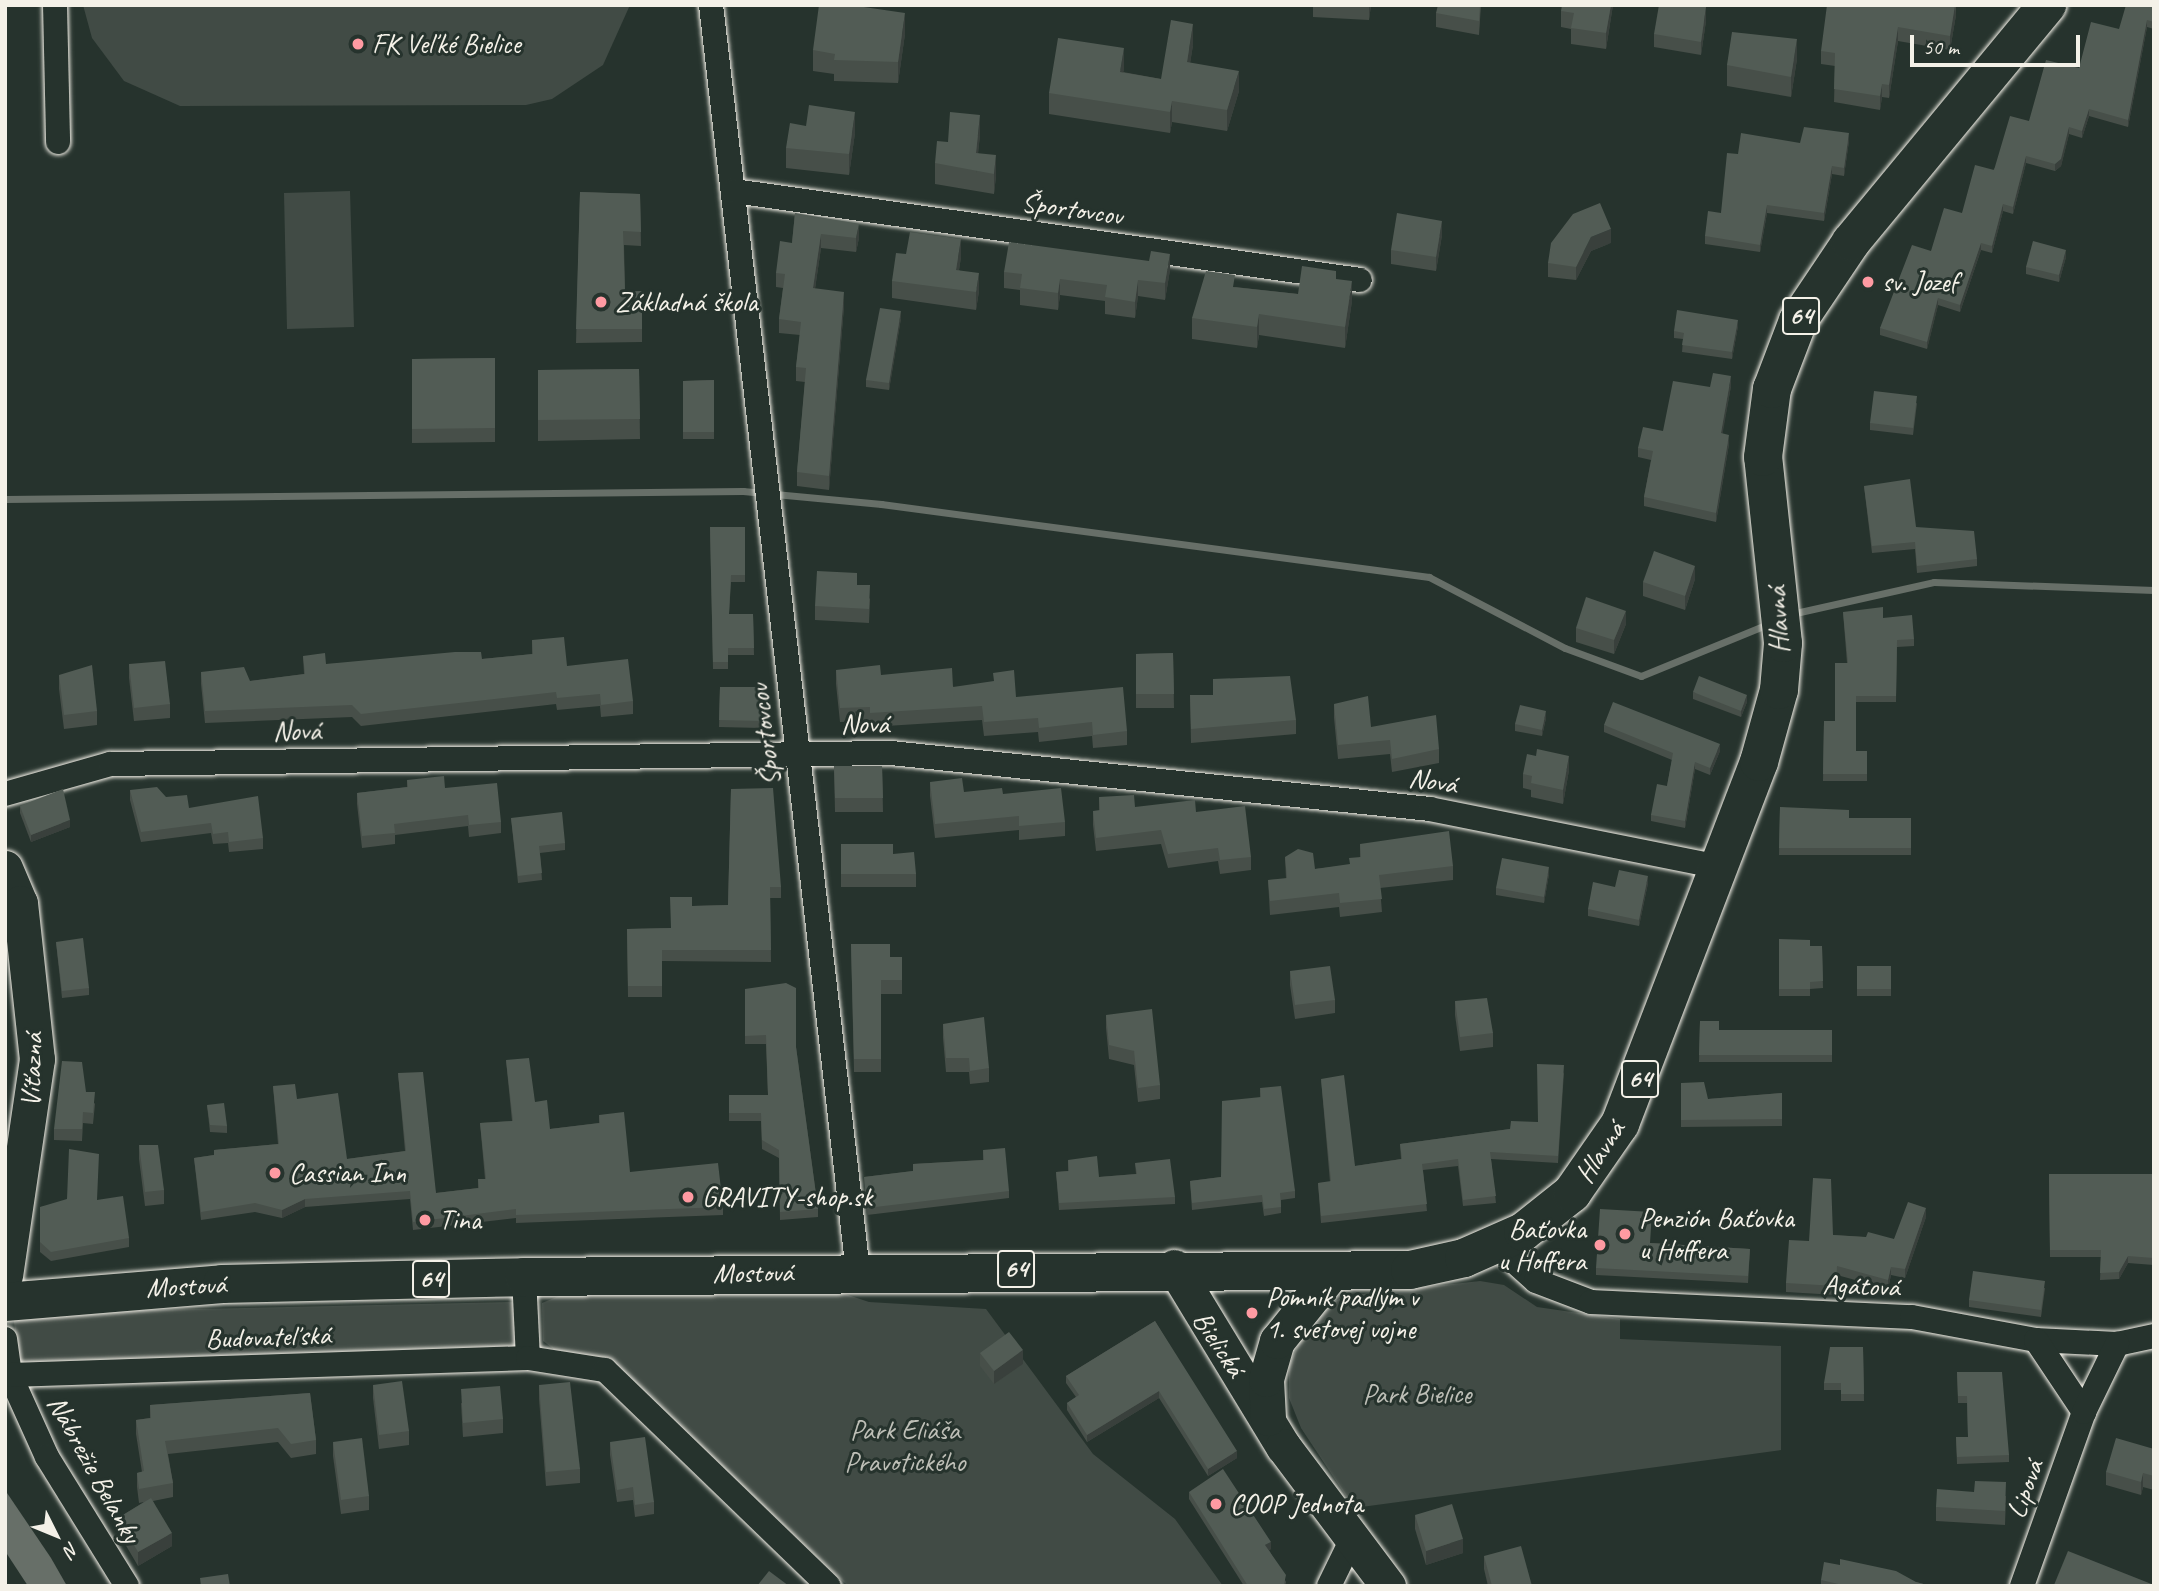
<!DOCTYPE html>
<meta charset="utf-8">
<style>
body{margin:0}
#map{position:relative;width:2159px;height:1591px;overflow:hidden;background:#26332d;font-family:Caveat,sans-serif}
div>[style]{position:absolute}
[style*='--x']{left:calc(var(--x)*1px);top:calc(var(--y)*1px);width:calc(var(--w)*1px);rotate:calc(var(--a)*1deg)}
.green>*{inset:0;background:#414b45}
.water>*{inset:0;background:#676f68}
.stream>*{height:7px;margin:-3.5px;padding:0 3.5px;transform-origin:3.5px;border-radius:3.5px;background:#676f68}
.roads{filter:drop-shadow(0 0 2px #f4f1e8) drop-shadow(0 0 2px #f4f1e8)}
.street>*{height:24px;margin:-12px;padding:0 12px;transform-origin:12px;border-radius:12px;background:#26332d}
.secondary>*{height:35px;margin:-17.5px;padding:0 17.5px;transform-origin:17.5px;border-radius:17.5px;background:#26332d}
.primary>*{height:38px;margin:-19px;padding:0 19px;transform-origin:19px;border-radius:19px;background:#26332d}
.wall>*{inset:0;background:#474f49}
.shaded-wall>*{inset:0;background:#39403c}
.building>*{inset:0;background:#525c55}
.dots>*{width:19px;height:19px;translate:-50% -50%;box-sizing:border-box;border:4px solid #26332d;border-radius:50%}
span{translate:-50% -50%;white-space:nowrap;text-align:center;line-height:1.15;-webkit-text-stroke:6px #26332d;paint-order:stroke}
.shield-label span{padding:2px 5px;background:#26332d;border:2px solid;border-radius:5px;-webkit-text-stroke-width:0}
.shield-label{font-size:26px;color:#f4f1e8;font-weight:700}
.poi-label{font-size:28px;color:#f4f1e8}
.left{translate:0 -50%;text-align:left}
.right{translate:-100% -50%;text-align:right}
.street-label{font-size:28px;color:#f4f1e8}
.park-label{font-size:28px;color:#bebfb7}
.frame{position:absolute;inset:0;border:7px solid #f4f1e8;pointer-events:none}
.north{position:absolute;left:21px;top:1500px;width:70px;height:70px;-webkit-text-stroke:5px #26332d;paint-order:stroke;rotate:133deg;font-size:19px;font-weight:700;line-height:28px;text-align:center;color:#f4f1e8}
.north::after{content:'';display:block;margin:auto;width:24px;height:32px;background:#f4f1e8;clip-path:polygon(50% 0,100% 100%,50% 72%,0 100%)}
.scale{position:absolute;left:1910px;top:35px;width:170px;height:32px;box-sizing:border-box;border:4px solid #f4f1e8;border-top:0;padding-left:9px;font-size:21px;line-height:24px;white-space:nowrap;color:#f4f1e8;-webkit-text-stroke:5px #26332d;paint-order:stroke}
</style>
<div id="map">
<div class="green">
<div style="clip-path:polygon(83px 5px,630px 5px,603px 65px,552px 99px,526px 105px,180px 106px,124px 81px,92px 38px)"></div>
<div style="clip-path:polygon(350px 191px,354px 327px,287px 329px,284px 193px)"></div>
<div style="clip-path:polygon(1480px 1281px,1504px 1285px,1537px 1307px,1620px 1319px,1620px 1339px,1781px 1346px,1781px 1450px,1354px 1508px,1301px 1428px,1289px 1398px,1289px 1366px,1304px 1331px,1324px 1307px,1345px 1296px)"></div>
<div style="clip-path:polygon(842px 1293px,869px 1302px,986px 1309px,1093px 1454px,1175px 1519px,1223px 1586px,848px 1586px,612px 1361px,568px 1360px,543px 1341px,542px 1303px,559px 1296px)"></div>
<div style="clip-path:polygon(515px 1302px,519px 1351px,19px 1365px,13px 1313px)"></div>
</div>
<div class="water">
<div style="clip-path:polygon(5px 1490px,51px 1558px,67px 1586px,28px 1586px,5px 1551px)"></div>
</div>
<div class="stream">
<div style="--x:5;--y:499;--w:738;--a:-0.62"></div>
<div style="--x:743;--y:491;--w:139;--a:5.4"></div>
<div style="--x:881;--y:504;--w:553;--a:7.59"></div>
<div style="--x:1429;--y:577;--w:153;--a:27.6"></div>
<div style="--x:1565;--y:648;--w:81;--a:20.2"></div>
<div style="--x:1641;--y:676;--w:140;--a:-22.2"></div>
<div style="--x:1791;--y:614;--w:147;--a:-12.6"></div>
<div style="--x:1934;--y:582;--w:220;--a:2.1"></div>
</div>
<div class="roads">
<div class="street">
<div style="--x:55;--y:5;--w:137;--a:88.7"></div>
<div style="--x:711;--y:5;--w:1275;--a:83.38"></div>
<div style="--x:734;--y:191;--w:632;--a:8.09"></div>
<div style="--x:5;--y:794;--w:109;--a:-15.9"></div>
<div style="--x:110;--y:764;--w:781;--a:-0.81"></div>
<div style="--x:891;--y:753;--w:542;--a:5.93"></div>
<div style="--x:1430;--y:809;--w:295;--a:11.3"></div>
<div style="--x:1497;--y:1246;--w:52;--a:41.9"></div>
<div style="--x:1536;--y:1281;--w:59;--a:20.9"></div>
<div style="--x:1591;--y:1302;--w:321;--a:2.7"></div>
<div style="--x:1912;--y:1317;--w:126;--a:10.5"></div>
<div style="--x:2036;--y:1340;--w:81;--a:2.8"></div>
<div style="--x:2117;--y:1344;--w:38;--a:-12"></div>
<div style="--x:524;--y:1277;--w:81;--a:87.2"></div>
<div style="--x:5;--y:1339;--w:36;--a:82"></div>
<div style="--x:10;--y:1375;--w:90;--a:65.7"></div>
<div style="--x:47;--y:1457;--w:152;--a:58.2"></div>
<div style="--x:2036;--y:1340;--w:87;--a:56.3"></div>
<div style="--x:10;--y:1375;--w:518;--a:-1.88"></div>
<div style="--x:528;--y:1358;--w:78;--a:8.9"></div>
<div style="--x:605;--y:1370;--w:311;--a:44"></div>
<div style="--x:1329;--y:1586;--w:48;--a:-64"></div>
<div style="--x:2022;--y:1586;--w:185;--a:-70.4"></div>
<div style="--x:2084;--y:1412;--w:76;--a:-64.1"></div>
</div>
<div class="secondary">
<div style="--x:5;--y:868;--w:38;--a:67"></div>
<div style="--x:20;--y:903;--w:157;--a:83.8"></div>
<div style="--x:37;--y:1059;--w:218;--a:98.4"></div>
<div style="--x:1174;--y:1267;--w:210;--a:58.7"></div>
<div style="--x:1283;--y:1446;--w:175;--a:53.1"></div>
<div style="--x:1268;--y:1418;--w:39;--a:-93"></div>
<div style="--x:1266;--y:1379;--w:40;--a:-74"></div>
<div style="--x:1277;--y:1341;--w:91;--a:-51.2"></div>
</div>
<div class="primary">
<div style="--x:5;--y:1302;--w:218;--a:-4.7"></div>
<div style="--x:222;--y:1284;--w:302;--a:-1.3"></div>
<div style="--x:524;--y:1277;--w:886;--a:-0.45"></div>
<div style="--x:1410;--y:1270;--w:55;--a:-12.5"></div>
<div style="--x:1464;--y:1258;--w:64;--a:-23.8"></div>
<div style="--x:1523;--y:1232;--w:63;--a:-38.5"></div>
<div style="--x:1572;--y:1193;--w:84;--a:-55.2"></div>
<div style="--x:1620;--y:1124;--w:388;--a:-69"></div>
<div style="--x:1759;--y:762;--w:75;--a:-74.5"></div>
<div style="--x:1779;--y:690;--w:47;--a:-85.1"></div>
<div style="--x:1783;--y:643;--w:187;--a:-96.1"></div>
<div style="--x:1763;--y:457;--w:69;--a:-82.5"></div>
<div style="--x:1772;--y:389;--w:73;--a:-69.1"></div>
<div style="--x:1798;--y:321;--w:95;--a:-56.1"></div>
<div style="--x:1851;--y:242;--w:308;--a:-50.4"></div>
</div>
</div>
<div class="wall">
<div style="clip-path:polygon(1313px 5px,1371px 5px,1369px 20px,1313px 17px)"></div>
<div style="clip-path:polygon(1481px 5px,1479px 35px,1436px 27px,1436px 13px)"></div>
<div style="clip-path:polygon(1613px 5px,1606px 49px,1571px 44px,1571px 29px,1561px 27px,1561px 11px)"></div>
<div style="clip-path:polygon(1956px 5px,1956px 15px,1950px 50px,1898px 41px,1889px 98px,1882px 97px,1880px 110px,1834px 102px,1835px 66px,1821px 64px,1821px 51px)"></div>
<div style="clip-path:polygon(2154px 5px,2154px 29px,2147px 27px,2128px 127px,2089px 116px,2082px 138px,2069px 134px,2061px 166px,2055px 171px,2026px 163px,2013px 214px,2003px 211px,1992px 253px,1981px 250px,1960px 312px,1938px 305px,1927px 349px,1880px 335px,1880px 328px,1931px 251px,1962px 213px,2029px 121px,2079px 68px,2119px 29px)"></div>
<div style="clip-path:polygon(1706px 21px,1701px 55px,1654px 47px,1654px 34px)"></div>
<div style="clip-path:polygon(905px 34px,898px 83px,834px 81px,834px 74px,813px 71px,813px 50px)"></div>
<div style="clip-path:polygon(1193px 45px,1190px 63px,1239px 91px,1227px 131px,1172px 122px,1170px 133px,1049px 114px,1049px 93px,1124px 69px,1123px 72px,1161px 79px)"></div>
<div style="clip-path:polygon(1797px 59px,1791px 97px,1727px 86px,1727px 65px)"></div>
<div style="clip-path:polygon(855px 133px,849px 175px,786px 168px,786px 148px)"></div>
<div style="clip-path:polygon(980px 135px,978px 153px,996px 176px,994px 194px,935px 184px,935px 163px,948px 142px)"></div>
<div style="clip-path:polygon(1849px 141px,1844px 176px,1832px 174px,1824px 221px,1767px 213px,1760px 252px,1705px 244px,1705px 236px,1721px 213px,1738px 154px,1800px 143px)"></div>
<div style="clip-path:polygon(580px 192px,640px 194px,641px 246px,624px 245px,625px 292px,642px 291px,642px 342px,576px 343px)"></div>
<div style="clip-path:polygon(795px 213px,859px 238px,856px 252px,821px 248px,815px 289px,844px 306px,829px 490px,797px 486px,797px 472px,805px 382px,796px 381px,796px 367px,800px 335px,779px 333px,779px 319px,783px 288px,776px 287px,776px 273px,792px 243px)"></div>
<div style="clip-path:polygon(1442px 235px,1436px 271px,1391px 264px,1391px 250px)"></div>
<div style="clip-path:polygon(1611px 243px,1591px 251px,1576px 280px,1548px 277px,1548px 263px)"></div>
<div style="clip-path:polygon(906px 254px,961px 257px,959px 270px,979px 291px,976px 310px,892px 298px,892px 281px)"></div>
<div style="clip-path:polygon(2066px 257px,2059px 282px,2026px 274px,2026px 267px)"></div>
<div style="clip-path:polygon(1170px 270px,1165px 300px,1138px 296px,1135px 318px,1105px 314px,1105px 301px,1060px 295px,1058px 310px,1020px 305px,1020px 290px,1004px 288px,1004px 272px)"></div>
<div style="clip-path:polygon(1336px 279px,1352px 301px,1345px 348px,1259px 335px,1257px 348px,1192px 339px,1192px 318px,1235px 287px,1298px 294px)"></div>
<div style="clip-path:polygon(901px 318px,889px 390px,866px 387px,866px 380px)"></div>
<div style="clip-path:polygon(1738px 326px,1732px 359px,1682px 352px,1683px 339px,1674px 338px,1674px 331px)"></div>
<div style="clip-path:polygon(495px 358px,495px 442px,412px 443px,412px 359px)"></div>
<div style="clip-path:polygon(639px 369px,640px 439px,538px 441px,538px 370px)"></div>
<div style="clip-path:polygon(714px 380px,714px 439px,683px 439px,683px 381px)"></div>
<div style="clip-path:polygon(1731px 386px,1722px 434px,1729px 444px,1716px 522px,1644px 506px,1644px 497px,1651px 460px,1638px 457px,1638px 448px,1663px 431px,1710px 387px)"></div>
<div style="clip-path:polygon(1917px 403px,1913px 435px,1870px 430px,1870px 423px)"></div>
<div style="clip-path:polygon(1864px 486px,1916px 527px,1977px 559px,1977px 566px,1917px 573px,1915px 549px,1872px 553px)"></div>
<div style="clip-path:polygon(710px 527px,745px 527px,745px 582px,731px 582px,729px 614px,753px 614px,754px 655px,728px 655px,728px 669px,713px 669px)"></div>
<div style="clip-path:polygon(1695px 579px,1685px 610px,1643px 596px,1643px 582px)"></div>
<div style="clip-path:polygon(857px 585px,870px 599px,869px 623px,815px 620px,815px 606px)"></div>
<div style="clip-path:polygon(1843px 612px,1883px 618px,1914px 639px,1914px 646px,1897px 647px,1896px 702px,1856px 702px,1856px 751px,1867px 751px,1867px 781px,1823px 781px,1824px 721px,1835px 721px,1847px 663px)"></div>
<div style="clip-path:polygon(1626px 624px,1614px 654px,1576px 642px,1576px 628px)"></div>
<div style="clip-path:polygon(532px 640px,567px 666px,633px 701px,633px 714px,601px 717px,600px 706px,557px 710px,556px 704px,361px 726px,352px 717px,205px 723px,201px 684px,201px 672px,250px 681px,304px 674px,303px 656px,326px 664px,482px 659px,532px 654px)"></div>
<div style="clip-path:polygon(1173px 653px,1174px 708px,1136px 708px,1136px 654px)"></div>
<div style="clip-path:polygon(129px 664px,170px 704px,170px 718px,134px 721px,129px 678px)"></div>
<div style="clip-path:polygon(836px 670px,881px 675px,1016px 697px,1127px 731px,1127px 745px,1093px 748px,1092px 736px,1039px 742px,1038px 732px,984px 736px,982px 720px,870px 727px,870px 721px,840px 722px,836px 684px)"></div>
<div style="clip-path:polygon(59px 675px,97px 711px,97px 725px,64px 729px,59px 689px)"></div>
<div style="clip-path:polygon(720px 687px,761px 687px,761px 728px,719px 727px)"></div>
<div style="clip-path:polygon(1693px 692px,1747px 702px,1741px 717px,1693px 699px)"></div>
<div style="clip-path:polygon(1190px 695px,1296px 720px,1296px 734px,1191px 743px)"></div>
<div style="clip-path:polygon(1334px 704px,1371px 727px,1439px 749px,1439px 763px,1392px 772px,1390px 754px,1338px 759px,1334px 718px)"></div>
<div style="clip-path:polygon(1546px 718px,1542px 736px,1515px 731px,1515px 724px)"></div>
<div style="clip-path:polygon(1604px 725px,1720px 751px,1710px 775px,1695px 769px,1685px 828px,1651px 821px,1651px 815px,1667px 786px,1672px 760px,1604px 732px)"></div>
<div style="clip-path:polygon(834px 766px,882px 766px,883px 812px,835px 812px)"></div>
<div style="clip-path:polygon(1569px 770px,1563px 804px,1531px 797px,1531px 790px,1523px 788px,1523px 774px)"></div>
<div style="clip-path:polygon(407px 780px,445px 788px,501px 822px,501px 833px,469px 837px,468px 826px,395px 835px,395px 844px,362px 848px,357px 804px,357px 793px,407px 787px)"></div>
<div style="clip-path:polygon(930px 782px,964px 792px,1003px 794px,1065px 822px,1065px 836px,1019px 840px,1019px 830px,935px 838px,930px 796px)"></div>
<div style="clip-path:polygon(731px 789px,781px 887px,781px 898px,770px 898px,771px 962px,662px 961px,662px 997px,628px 997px,627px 929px,671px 928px,692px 906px,728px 905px)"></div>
<div style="clip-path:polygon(130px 790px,166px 797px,189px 808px,263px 838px,263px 849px,229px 852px,228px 843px,213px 844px,211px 833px,141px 842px,130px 800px)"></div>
<div style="clip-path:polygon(1099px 797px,1135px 807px,1196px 812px,1251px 857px,1251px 870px,1220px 874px,1218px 861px,1168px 868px,1161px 844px,1096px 851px,1093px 825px,1093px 811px,1099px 811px)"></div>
<div style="clip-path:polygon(20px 806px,70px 827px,31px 842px,20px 813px)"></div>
<div style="clip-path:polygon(1780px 807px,1849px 818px,1911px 818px,1911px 855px,1779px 855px)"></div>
<div style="clip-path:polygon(511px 818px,565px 843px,565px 850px,540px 853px,542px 880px,518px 883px)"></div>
<div style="clip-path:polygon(841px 844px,893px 854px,916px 874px,916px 887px,841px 887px)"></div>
<div style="clip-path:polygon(1360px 844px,1453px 866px,1453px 880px,1380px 888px,1382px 912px,1340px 917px,1339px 907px,1270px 915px,1268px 880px,1286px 879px,1285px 857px,1315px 869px,1349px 865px,1360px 857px)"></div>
<div style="clip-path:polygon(1549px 874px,1544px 903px,1496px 895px,1496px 888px)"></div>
<div style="clip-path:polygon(1648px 883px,1639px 926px,1588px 916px,1588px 909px,1615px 887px)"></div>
<div style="clip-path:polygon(1779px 939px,1810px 946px,1822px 946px,1823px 988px,1810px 989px,1810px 996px,1779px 996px)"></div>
<div style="clip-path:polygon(56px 942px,89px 988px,89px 995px,62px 998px)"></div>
<div style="clip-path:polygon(851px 944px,890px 957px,902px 957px,902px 994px,881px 994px,881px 1072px,854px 1072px)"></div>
<div style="clip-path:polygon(1857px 966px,1891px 966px,1891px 996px,1857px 996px)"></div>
<div style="clip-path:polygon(1290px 971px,1335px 1000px,1335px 1013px,1295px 1019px,1290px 985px)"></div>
<div style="clip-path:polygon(745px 989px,796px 1047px,818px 1209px,818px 1217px,780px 1220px,779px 1158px,762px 1149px,761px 1121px,729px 1121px,729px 1095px,768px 1095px,766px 1044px,745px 1044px)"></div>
<div style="clip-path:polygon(1455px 1001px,1493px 1033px,1493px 1047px,1460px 1051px,1455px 1015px)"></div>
<div style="clip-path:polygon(1106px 1015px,1160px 1085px,1160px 1099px,1138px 1102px,1134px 1065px,1109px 1059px,1106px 1028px)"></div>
<div style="clip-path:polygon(1700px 1021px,1719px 1030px,1832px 1030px,1832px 1062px,1699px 1062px)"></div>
<div style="clip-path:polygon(943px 1024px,989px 1068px,989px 1082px,970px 1084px,969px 1072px,946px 1072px,943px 1038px)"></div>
<div style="clip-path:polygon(506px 1060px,535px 1102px,550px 1129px,599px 1123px,599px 1115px,630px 1172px,723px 1207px,723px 1215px,516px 1223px,516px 1218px,413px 1230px,410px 1199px,305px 1207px,282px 1218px,255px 1212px,201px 1220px,194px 1158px,214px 1155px,214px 1150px,278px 1144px,273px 1086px,347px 1159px,405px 1151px,398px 1073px,436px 1193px,478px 1188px,478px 1179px,485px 1179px,480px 1123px,512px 1121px)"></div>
<div style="clip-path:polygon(1564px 1072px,1558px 1163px,1491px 1159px,1496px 1203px,1463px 1206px,1458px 1166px,1423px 1170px,1427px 1211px,1321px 1223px,1318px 1183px,1330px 1182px,1321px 1079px,1355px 1166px,1401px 1159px,1400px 1144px,1510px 1129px,1538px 1122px)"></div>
<div style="clip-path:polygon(1681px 1083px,1708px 1099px,1782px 1093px,1782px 1126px,1681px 1127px)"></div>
<div style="clip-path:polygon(1260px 1088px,1295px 1191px,1295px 1198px,1281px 1200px,1281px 1213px,1264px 1216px,1262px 1202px,1192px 1210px,1190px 1181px,1221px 1177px,1260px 1097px)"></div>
<div style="clip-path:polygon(86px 1092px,95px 1104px,93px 1124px,83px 1123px,82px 1141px,54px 1140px,54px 1129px)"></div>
<div style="clip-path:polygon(207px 1105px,227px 1126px,227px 1133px,210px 1132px)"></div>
<div style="clip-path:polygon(139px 1145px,164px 1190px,164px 1204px,145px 1206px,139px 1159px)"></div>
<div style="clip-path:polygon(983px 1150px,1009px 1191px,1009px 1198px,867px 1215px,864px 1177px,913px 1171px,913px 1164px,983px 1160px)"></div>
<div style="clip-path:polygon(1068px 1160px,1099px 1177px,1136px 1174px,1135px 1163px,1175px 1197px,1175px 1204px,1059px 1210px,1056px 1172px,1068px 1171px)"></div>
<div style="clip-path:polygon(2049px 1174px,2154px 1174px,2154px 1265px,2128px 1263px,2119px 1279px,2100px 1280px,2101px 1257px,2050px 1257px)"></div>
<div style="clip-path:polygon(97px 1200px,129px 1238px,129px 1247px,51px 1261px,40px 1252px,40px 1207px)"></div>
<div style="clip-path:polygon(1926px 1217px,1905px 1278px,1891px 1275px,1888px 1289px,1837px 1275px,1836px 1295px,1786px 1292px,1786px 1283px,1809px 1241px,1833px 1235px,1894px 1239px)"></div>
<div style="clip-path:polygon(1651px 1243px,1750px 1249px,1748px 1283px,1596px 1275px,1596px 1268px)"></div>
<div style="clip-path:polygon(2045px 1288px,2041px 1317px,1969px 1307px,1969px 1300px)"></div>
<div style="clip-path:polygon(1155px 1321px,1237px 1458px,1208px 1476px,1159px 1398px,1087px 1442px,1067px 1410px,1067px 1403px,1076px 1397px,1066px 1383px,1066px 1376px)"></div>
<div style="clip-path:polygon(1863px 1347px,1864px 1401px,1841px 1401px,1841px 1390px,1824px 1390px,1824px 1383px)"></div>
<div style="clip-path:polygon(980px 1353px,1023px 1364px,994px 1384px,980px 1366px)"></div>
<div style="clip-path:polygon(1957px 1372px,2009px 1455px,2009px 1462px,1957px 1464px,1956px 1437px,1968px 1437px,1967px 1403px,1958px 1403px)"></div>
<div style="clip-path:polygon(373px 1385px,409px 1431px,409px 1445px,379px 1449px,373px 1398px)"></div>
<div style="clip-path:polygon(539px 1385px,580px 1469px,580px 1483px,546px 1486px,539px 1399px)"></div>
<div style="clip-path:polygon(310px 1393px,316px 1440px,316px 1454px,291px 1458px,278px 1442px,168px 1454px,173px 1483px,173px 1497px,153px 1501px,172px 1546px,138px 1566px,118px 1532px,118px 1518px,144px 1502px,139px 1503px,137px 1487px,137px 1473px,142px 1472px,136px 1434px,136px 1420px,150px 1418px,150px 1405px)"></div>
<div style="clip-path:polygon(461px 1403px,503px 1419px,503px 1433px,463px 1437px)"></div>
<div style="clip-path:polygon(333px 1442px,369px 1496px,369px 1510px,341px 1514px,333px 1456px)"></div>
<div style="clip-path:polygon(610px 1442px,654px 1502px,654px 1514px,635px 1517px,633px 1500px,617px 1502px,610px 1455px)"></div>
<div style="clip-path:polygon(2154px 1449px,2154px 1490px,2143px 1487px,2141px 1495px,2106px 1485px,2106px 1472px)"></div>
<div style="clip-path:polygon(1189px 1492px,1271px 1549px,1269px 1550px,1286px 1582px,1285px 1586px,1244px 1586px,1189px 1499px)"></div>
<div style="clip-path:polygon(2006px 1496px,2005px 1525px,1936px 1521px,1936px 1507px)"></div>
<div style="clip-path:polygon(1415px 1515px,1463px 1553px,1426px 1565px,1415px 1529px)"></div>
<div style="clip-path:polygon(1484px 1556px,1532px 1586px,1488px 1586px,1484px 1569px)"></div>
<div style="clip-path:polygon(1821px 1580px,1916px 1582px,1931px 1586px,1821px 1586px)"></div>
</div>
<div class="shaded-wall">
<div style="clip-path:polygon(1369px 5px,1371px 5px,1369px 20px)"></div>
<div style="clip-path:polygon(1611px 5px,1613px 5px,1606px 49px,1606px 33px)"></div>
<div style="clip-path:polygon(1955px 5px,1956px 15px,1950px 50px,1950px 36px)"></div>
<div style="clip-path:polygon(1706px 7px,1706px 21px,1701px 55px,1701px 42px)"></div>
<div style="clip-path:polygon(905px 13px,905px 34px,898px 83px,898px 62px)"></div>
<div style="clip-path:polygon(2147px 20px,2147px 27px,2128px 127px,2128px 120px)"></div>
<div style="clip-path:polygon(1193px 24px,1193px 45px,1187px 83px,1187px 62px)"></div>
<div style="clip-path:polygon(1898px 27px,1898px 41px,1889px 98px,1889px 85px)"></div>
<div style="clip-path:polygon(1797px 39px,1797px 59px,1791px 97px,1791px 77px)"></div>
<div style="clip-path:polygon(1124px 48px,1124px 69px,1120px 92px,1120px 72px)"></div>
<div style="clip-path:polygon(1239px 71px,1239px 91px,1227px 131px,1227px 110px)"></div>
<div style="clip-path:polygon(1882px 84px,1882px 97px,1880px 110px,1880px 96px)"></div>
<div style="clip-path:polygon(1172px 101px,1172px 122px,1170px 133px,1170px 112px)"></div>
<div style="clip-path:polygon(2089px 109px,2089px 116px,2082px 138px,2082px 131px)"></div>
<div style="clip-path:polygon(855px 112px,855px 133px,849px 175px,849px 154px)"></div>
<div style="clip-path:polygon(980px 115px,980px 135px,976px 173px,976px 153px)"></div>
<div style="clip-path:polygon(2069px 127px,2069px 134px,2061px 166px,2055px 171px,2055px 164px)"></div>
<div style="clip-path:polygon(1849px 133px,1849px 141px,1844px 176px,1844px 168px)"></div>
<div style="clip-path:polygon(996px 155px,996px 176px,994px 194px,994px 174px)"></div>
<div style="clip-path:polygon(2026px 156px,2026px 163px,2013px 214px,2013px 207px)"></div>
<div style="clip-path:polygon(1832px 166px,1832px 174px,1824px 221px,1824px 213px)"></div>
<div style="clip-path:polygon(2003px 204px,2003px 211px,1992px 253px,1992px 246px)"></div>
<div style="clip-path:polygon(1767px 205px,1767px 213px,1760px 252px,1760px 245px)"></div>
<div style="clip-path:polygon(1442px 221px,1442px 235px,1436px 271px,1436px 257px)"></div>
<div style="clip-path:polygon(859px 224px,859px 238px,856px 252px,856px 238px)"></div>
<div style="clip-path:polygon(1611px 229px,1611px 243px,1591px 251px,1576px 280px,1576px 267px,1591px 237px)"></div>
<div style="clip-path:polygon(821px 234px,821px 248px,813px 302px,813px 288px)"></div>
<div style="clip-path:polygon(961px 239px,961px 257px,956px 288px,956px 270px)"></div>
<div style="clip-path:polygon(1981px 243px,1981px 250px,1960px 312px,1960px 305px)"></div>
<div style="clip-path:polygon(2066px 250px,2066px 257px,2059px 282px,2059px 275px)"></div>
<div style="clip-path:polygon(1170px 254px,1170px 270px,1165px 300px,1165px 283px)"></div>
<div style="clip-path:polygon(979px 273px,979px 291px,976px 310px,976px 292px)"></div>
<div style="clip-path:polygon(1060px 279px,1060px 295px,1058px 310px,1058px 293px)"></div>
<div style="clip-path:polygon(1138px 280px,1138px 296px,1135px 318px,1135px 302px)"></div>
<div style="clip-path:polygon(1352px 281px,1352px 301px,1345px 348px,1345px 327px)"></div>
<div style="clip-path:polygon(844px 292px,844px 306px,829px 490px,829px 476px)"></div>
<div style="clip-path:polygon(1938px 298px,1938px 305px,1927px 349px,1927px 342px)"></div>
<div style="clip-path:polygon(901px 311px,901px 318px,889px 390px,889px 383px)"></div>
<div style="clip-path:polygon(1259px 314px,1259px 335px,1257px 348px,1257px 327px)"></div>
<div style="clip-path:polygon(1738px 320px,1738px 326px,1732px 359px,1732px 352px)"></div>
<div style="clip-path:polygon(1731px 376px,1731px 386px,1721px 443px,1721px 433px)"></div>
<div style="clip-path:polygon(1729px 435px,1729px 444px,1716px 522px,1716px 513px)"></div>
<div style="clip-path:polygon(1695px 566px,1695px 579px,1685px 610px,1685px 596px)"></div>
<div style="clip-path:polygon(1626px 611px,1626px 624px,1614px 654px,1614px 640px)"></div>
<div style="clip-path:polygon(1747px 695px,1747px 702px,1741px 717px,1741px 711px)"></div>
<div style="clip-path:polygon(1546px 711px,1546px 718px,1542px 736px,1542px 730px)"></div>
<div style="clip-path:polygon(1720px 744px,1720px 751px,1710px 775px,1710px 768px)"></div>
<div style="clip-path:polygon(1569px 756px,1569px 770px,1563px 804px,1563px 790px)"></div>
<div style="clip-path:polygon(1695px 762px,1695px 769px,1685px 828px,1685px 821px)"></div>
<div style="clip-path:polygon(70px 820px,70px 827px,31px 842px,31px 835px)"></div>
<div style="clip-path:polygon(1549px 867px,1549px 874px,1544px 903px,1544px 897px)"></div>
<div style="clip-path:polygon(1648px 876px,1648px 883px,1639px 926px,1639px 920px)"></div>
<div style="clip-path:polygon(305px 1199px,305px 1207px,282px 1218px,282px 1210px)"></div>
<div style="clip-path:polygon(1926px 1208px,1926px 1217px,1905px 1278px,1905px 1269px)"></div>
<div style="clip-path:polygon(2128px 1256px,2128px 1263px,2119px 1279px,2119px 1272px)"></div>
<div style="clip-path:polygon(1891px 1267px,1891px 1275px,1888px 1289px,1888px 1280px)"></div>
<div style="clip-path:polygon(1023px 1350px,1023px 1364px,994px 1384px,994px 1371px)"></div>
<div style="clip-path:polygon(1159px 1391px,1159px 1398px,1087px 1442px,1087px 1435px)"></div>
<div style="clip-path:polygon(1237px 1451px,1237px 1458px,1208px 1476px,1208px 1469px)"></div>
<div style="clip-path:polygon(2143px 1473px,2143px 1487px,2141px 1495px,2141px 1482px)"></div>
<div style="clip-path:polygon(172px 1533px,172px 1546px,138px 1566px,138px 1552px)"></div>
<div style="clip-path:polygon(1463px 1539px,1463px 1553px,1426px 1565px,1426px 1551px)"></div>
<div style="clip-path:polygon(1271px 1542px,1271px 1549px,1265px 1552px,1265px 1545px)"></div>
</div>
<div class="building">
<div style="clip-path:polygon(819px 5px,850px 5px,905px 13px,898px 62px,834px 60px,835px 54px,813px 50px)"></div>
<div style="clip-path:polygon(1438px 5px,1480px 5px,1479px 21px,1436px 13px)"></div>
<div style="clip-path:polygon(1562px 5px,1611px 5px,1606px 33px,1571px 28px,1574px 13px,1561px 11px)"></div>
<div style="clip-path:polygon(1659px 5px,1695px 5px,1706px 7px,1701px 42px,1654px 34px)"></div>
<div style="clip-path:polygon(1827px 5px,1955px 5px,1950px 36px,1898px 27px,1889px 85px,1882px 84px,1880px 96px,1834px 89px,1835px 53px,1821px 51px)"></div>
<div style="clip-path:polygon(2126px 5px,2154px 5px,2154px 22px,2147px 20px,2128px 120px,2089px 109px,2082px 131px,2069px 127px,2061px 159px,2055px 164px,2026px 156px,2013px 207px,2003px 204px,1992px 246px,1981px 243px,1960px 305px,1938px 298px,1927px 342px,1880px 328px,1912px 245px,1931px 251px,1944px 208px,1962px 213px,1975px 165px,1994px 170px,2010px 116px,2029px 121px,2046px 60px,2079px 68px,2091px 22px,2119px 29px)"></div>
<div style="clip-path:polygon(1171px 20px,1193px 24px,1187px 62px,1239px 71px,1227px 110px,1172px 101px,1170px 112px,1049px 93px,1058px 38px,1124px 48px,1120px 72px,1161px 79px)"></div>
<div style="clip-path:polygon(1732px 32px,1797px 39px,1791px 77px,1727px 65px)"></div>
<div style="clip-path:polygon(809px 105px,855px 112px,849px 154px,786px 148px,790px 123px,806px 126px)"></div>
<div style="clip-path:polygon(950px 112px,980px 115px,976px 153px,996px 155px,994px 174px,935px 163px,937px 141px,948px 142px)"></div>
<div style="clip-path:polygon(1804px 127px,1849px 133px,1844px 168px,1832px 166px,1824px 213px,1767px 205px,1760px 245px,1705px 236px,1708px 211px,1721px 213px,1727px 153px,1738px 154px,1741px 133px,1800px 143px)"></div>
<div style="clip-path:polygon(580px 192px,640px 194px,641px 232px,623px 231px,625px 292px,642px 291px,642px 329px,576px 329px)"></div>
<div style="clip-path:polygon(1600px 203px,1611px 229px,1591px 237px,1576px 267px,1548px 263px,1551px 243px,1573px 214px)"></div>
<div style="clip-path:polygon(795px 213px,859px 224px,856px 238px,821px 234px,813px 288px,844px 292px,829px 476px,797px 472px,806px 368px,796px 367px,801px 322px,779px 319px,785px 274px,776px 273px,780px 241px,792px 243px)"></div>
<div style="clip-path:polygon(1397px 213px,1442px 221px,1436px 257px,1391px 250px)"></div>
<div style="clip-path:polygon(910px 232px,961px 239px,956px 270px,979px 273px,976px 292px,892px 281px,896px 253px,906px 254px)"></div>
<div style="clip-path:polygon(2033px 241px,2066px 250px,2059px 275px,2026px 267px)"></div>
<div style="clip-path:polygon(1009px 242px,1149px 261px,1151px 251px,1170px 254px,1165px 283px,1138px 280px,1135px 302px,1105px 297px,1107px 285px,1060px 279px,1058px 293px,1020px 288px,1022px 274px,1004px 272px)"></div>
<div style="clip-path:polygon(1302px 266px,1336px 271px,1336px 279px,1352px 281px,1345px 327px,1259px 314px,1257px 327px,1192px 318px,1206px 271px,1235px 275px,1233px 287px,1298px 294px)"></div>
<div style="clip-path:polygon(880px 308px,901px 311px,889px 383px,866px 380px)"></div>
<div style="clip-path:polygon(1677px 310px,1738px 320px,1732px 352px,1682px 345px,1684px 333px,1674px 331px)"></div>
<div style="clip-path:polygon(495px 358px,495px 428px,412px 429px,412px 359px)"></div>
<div style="clip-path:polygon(639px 369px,640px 419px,538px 420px,538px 370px)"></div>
<div style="clip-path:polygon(1713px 373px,1731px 376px,1721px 433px,1729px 435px,1716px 513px,1644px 497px,1653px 451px,1638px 448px,1643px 427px,1663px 431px,1673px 381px,1710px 387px)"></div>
<div style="clip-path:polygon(714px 380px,714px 432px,683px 432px,683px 381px)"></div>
<div style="clip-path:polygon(1874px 391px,1917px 396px,1913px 428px,1870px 423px)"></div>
<div style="clip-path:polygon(1910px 479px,1916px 527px,1974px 531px,1977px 559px,1917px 566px,1915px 542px,1872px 546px,1864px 486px)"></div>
<div style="clip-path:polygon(710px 527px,745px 527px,745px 575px,731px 575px,729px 614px,753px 614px,754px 648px,728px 648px,728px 662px,713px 662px)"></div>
<div style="clip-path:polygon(1654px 551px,1695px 566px,1685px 596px,1643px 582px)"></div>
<div style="clip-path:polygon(817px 571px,857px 573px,857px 585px,870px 585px,869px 609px,815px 606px)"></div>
<div style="clip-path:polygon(1586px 597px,1626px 611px,1614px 640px,1576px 628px)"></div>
<div style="clip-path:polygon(1883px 607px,1883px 618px,1912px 615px,1914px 639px,1897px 640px,1896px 696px,1856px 696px,1856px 751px,1867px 751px,1867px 774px,1823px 774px,1824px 721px,1835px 721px,1835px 663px,1848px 663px,1843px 612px)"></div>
<div style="clip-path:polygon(564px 637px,567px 666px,628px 659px,633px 701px,601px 705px,600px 694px,557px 698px,556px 692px,361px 714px,352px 705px,205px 711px,201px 672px,244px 667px,250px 681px,305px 674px,303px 656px,325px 653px,326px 664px,455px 652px,481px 652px,482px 659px,533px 654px,532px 640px)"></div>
<div style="clip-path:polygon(1173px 653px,1174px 694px,1136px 694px,1136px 654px)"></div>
<div style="clip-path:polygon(165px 661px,170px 704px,134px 708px,129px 664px)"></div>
<div style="clip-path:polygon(92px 665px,97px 711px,64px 715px,59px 675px)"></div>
<div style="clip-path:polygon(880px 665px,881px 675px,952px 668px,953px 687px,994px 681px,993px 673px,1014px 670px,1016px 697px,1123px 687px,1127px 731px,1093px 735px,1092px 722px,1039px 728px,1038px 718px,984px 722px,982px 706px,870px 713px,870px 707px,840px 708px,836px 670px)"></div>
<div style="clip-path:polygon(1290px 676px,1296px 720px,1191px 729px,1190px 695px,1213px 695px,1213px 679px)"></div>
<div style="clip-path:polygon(1699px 676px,1747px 695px,1741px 711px,1693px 692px)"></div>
<div style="clip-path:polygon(720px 687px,761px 687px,761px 721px,719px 720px)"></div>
<div style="clip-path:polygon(1368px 696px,1371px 727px,1436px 715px,1439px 749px,1392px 759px,1390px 740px,1338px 745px,1334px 704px)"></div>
<div style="clip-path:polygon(1613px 702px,1720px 744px,1710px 768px,1695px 762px,1685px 821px,1651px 815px,1657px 784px,1667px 786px,1673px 753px,1604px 725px)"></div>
<div style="clip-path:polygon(1520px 705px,1546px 711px,1542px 730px,1515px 724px)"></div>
<div style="clip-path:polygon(1537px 749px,1569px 756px,1563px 790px,1531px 783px,1532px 776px,1523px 774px,1527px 754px,1536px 756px)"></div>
<div style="clip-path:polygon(834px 766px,882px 766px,883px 798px,835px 798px)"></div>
<div style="clip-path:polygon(444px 776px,445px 788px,497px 783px,501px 822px,469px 825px,468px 815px,394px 824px,395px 833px,362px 836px,357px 793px,408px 787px,407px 780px)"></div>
<div style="clip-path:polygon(962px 778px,964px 792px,1002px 788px,1003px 794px,1061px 788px,1065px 822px,1019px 826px,1019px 816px,935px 824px,930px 782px)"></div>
<div style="clip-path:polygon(157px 787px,166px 797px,187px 795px,189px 808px,258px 796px,263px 838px,229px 842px,228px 832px,213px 834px,211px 823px,141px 832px,130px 790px)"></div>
<div style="clip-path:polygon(773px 788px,781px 887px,770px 887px,771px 950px,662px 950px,662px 986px,628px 986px,627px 929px,671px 928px,670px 897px,692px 897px,692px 906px,728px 905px,731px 789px)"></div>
<div style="clip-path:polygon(63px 789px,70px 820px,31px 835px,20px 806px)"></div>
<div style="clip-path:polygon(1134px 795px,1135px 807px,1195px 800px,1196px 812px,1245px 806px,1251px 857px,1220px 860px,1218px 848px,1168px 854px,1161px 830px,1096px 838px,1093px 811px,1100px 810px,1099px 797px)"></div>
<div style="clip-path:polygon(1780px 807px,1849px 810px,1849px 818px,1911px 818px,1911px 848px,1779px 848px)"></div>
<div style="clip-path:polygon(562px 812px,565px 843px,539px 846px,542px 873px,518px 876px,511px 818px)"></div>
<div style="clip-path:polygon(1449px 831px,1453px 866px,1379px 875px,1382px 899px,1340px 903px,1339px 893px,1270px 901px,1268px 880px,1287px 878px,1285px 857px,1298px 849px,1313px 853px,1315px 869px,1350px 864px,1349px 858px,1361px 857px,1360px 844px)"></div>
<div style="clip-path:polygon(841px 844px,893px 844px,893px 854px,914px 852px,916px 874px,841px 874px)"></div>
<div style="clip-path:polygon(1502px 858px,1549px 867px,1544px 897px,1496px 888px)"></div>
<div style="clip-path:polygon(1619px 870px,1648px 876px,1639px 920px,1588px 909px,1593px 882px,1615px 887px)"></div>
<div style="clip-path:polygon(83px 938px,89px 988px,62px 991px,56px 942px)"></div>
<div style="clip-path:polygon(1779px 939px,1810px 940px,1810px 946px,1822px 946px,1823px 981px,1810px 982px,1810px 989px,1779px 989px)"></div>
<div style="clip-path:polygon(851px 944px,890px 944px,890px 957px,902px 957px,902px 980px,881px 980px,881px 1059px,854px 1059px)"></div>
<div style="clip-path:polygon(1330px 966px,1335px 1000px,1295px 1005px,1290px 971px)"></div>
<div style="clip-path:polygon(1857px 966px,1891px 966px,1891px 989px,1857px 989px)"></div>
<div style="clip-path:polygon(786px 983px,796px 988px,796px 1047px,818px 1209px,780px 1212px,779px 1150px,762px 1140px,761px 1113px,729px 1113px,729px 1095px,768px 1095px,766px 1035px,745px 1036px,745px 989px)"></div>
<div style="clip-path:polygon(1487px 998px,1493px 1033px,1460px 1037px,1455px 1001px)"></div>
<div style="clip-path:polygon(1152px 1009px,1160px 1085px,1138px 1088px,1134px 1051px,1109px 1045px,1106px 1015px)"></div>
<div style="clip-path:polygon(984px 1017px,989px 1068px,970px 1071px,969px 1058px,946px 1058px,943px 1024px)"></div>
<div style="clip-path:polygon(1700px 1021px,1719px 1021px,1719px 1030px,1832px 1030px,1832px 1055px,1699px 1055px)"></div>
<div style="clip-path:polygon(529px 1058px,535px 1102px,547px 1100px,550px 1129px,600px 1123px,599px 1115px,624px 1112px,630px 1172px,718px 1163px,723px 1207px,516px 1215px,516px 1209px,413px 1222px,410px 1191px,305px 1199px,282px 1210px,255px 1203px,201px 1212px,194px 1158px,214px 1155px,214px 1150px,279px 1144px,273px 1086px,295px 1084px,297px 1099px,338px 1093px,347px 1159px,406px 1151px,398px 1073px,423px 1072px,436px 1193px,479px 1188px,478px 1179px,486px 1179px,480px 1123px,513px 1121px,506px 1060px)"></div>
<div style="clip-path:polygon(62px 1061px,82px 1062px,86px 1092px,95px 1092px,93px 1113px,83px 1112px,82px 1129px,54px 1129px)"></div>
<div style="clip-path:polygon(1537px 1064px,1564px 1065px,1558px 1156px,1490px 1152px,1496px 1196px,1463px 1200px,1458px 1159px,1422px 1164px,1427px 1204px,1321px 1216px,1318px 1183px,1331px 1181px,1321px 1079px,1344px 1075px,1355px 1166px,1402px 1159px,1400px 1144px,1510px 1129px,1511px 1121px,1538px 1122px)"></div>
<div style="clip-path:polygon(1704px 1082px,1708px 1099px,1782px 1093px,1782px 1119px,1681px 1120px,1681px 1083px)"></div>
<div style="clip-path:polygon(1281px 1086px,1295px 1191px,1280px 1193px,1281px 1207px,1264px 1209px,1262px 1195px,1192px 1203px,1190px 1181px,1221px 1177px,1222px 1101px,1261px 1097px,1260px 1088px)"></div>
<div style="clip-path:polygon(224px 1103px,227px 1126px,210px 1125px,207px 1105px)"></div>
<div style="clip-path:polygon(139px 1145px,158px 1145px,164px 1190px,145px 1192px)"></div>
<div style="clip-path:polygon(1005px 1148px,1009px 1191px,867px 1208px,864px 1177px,913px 1171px,913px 1164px,984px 1160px,983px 1150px)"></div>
<div style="clip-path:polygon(69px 1149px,99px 1154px,97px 1200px,123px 1196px,129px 1238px,51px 1252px,40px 1242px,40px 1207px,67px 1199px)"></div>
<div style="clip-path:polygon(1097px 1156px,1099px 1177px,1137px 1174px,1135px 1163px,1170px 1159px,1175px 1197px,1059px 1203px,1056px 1172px,1069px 1171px,1068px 1160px)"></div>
<div style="clip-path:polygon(2049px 1174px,2154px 1174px,2154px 1258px,2128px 1256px,2119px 1272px,2100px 1273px,2101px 1250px,2050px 1250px)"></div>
<div style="clip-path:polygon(1813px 1178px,1831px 1179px,1833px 1235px,1866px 1237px,1868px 1232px,1894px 1239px,1908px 1202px,1926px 1208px,1905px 1269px,1891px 1267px,1888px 1280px,1837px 1266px,1836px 1286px,1786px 1283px,1789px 1240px,1809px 1241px)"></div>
<div style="clip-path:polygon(1600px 1209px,1652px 1212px,1650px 1243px,1750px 1249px,1748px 1276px,1596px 1268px)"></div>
<div style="clip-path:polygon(1973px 1271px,2045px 1281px,2041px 1310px,1969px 1300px)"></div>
<div style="clip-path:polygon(1155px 1321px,1237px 1451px,1208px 1469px,1159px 1391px,1087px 1435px,1067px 1403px,1079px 1395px,1066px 1376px)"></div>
<div style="clip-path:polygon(1009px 1332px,1023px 1350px,994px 1371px,980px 1353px)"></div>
<div style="clip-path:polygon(1830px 1347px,1863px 1347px,1864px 1394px,1841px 1394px,1841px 1383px,1824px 1383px)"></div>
<div style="clip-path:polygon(1957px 1372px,2002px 1372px,2009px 1455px,1957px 1457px,1956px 1437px,1968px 1437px,1967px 1396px,1958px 1396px)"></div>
<div style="clip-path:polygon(402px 1381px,409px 1431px,379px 1435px,373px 1385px)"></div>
<div style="clip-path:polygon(570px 1382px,580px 1469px,546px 1472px,539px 1385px)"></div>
<div style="clip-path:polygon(500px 1386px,503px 1419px,463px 1423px,461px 1389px)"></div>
<div style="clip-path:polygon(310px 1393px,316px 1440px,291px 1444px,278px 1428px,165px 1441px,173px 1483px,139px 1489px,137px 1473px,144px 1471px,136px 1420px,151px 1418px,150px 1405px)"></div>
<div style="clip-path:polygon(645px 1437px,654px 1502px,635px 1505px,633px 1487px,617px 1490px,610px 1442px)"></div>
<div style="clip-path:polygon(362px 1438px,369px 1496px,341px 1500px,333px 1442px)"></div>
<div style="clip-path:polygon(2116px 1438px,2154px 1449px,2154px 1476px,2143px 1473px,2141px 1482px,2106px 1472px)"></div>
<div style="clip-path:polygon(1223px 1469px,1271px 1542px,1265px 1545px,1286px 1575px,1284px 1584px,1281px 1586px,1248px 1586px,1189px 1492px)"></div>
<div style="clip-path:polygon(1975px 1481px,2006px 1482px,2005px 1511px,1936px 1507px,1937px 1489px,1974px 1492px)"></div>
<div style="clip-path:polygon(151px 1498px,172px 1533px,138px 1552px,118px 1518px)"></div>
<div style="clip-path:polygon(1452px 1504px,1463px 1539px,1426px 1551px,1415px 1515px)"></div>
<div style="clip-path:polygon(1521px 1546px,1532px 1586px,1492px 1586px,1484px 1556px)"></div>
<div style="clip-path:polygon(2068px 1551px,2154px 1585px,2154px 1586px,2054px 1585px)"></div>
<div style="clip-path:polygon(1840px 1559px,1896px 1571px,1916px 1582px,1931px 1586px,1847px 1586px,1821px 1580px,1824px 1562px,1840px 1565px)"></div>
<div style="clip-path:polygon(769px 1571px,789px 1586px,757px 1586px)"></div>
<div style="clip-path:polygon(228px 1574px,230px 1586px,201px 1586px,200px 1578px)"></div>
</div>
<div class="dots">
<div style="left:358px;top:44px;background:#ff9aa2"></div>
<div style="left:1868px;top:282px;background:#ff9aa2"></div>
<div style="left:601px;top:302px;background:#ff9aa2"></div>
<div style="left:275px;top:1173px;background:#ff9aa2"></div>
<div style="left:688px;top:1197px;background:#ff9aa2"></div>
<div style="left:425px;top:1220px;background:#ff9aa2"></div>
<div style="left:1625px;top:1234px;background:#ff9aa2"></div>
<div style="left:1600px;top:1245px;background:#ff9aa2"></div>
<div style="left:1252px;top:1313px;background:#ff9aa2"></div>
<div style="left:1216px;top:1504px;background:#ff9aa2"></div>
</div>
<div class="shield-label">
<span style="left:1801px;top:316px">64</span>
<span style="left:1640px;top:1079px">64</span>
<span style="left:1016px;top:1269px">64</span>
<span style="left:431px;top:1279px">64</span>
</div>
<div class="poi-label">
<span class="left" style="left:372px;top:44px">FK Veľké Bielice</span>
<span class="left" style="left:1882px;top:282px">sv. Jozef</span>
<span class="left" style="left:615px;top:302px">Základná škola</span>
<span class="left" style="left:289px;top:1173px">Cassian Inn</span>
<span class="left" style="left:702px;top:1197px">GRAVITY-shop.sk</span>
<span class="left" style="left:1639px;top:1234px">Penzión Baťovka<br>u Hoffera</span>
<span class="left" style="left:439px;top:1220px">Tina</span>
<span class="right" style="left:1586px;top:1245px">Baťovka<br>u Hoffera</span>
<span class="left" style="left:1266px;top:1313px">Pomník padlým v<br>1. svetovej vojne</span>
<span class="left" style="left:1230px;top:1504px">COOP Jednota</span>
</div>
<div class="street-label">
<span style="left:1072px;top:209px;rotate:8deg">Športovcov</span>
<span style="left:1778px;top:620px;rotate:-93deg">Hlavná</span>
<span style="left:865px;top:724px">Nová</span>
<span style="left:297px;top:731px;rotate:-1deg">Nová</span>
<span style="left:765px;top:735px;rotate:-97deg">Športovcov</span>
<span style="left:1433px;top:781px;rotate:9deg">Nová</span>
<span style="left:32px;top:1070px;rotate:-88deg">Víťazná</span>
<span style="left:1600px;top:1152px;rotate:-57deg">Hlavná</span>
<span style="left:753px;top:1273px;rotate:-1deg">Mostová</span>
<span style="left:186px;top:1286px;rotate:-3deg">Mostová</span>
<span style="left:1861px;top:1286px;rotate:2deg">Agátová</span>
<span style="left:268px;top:1337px;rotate:-2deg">Budovateľská</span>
<span style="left:1219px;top:1344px;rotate:57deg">Bielická</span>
<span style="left:94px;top:1469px;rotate:61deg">Nábrežie Belanky</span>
<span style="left:2025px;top:1489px;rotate:-70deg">Lipová</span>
</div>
<div class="park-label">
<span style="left:1417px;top:1394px">Park Bielice</span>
<span style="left:905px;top:1446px">Park Eliáša<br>Pravotického</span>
</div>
<div class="frame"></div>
<div class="north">N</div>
<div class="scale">50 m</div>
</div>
